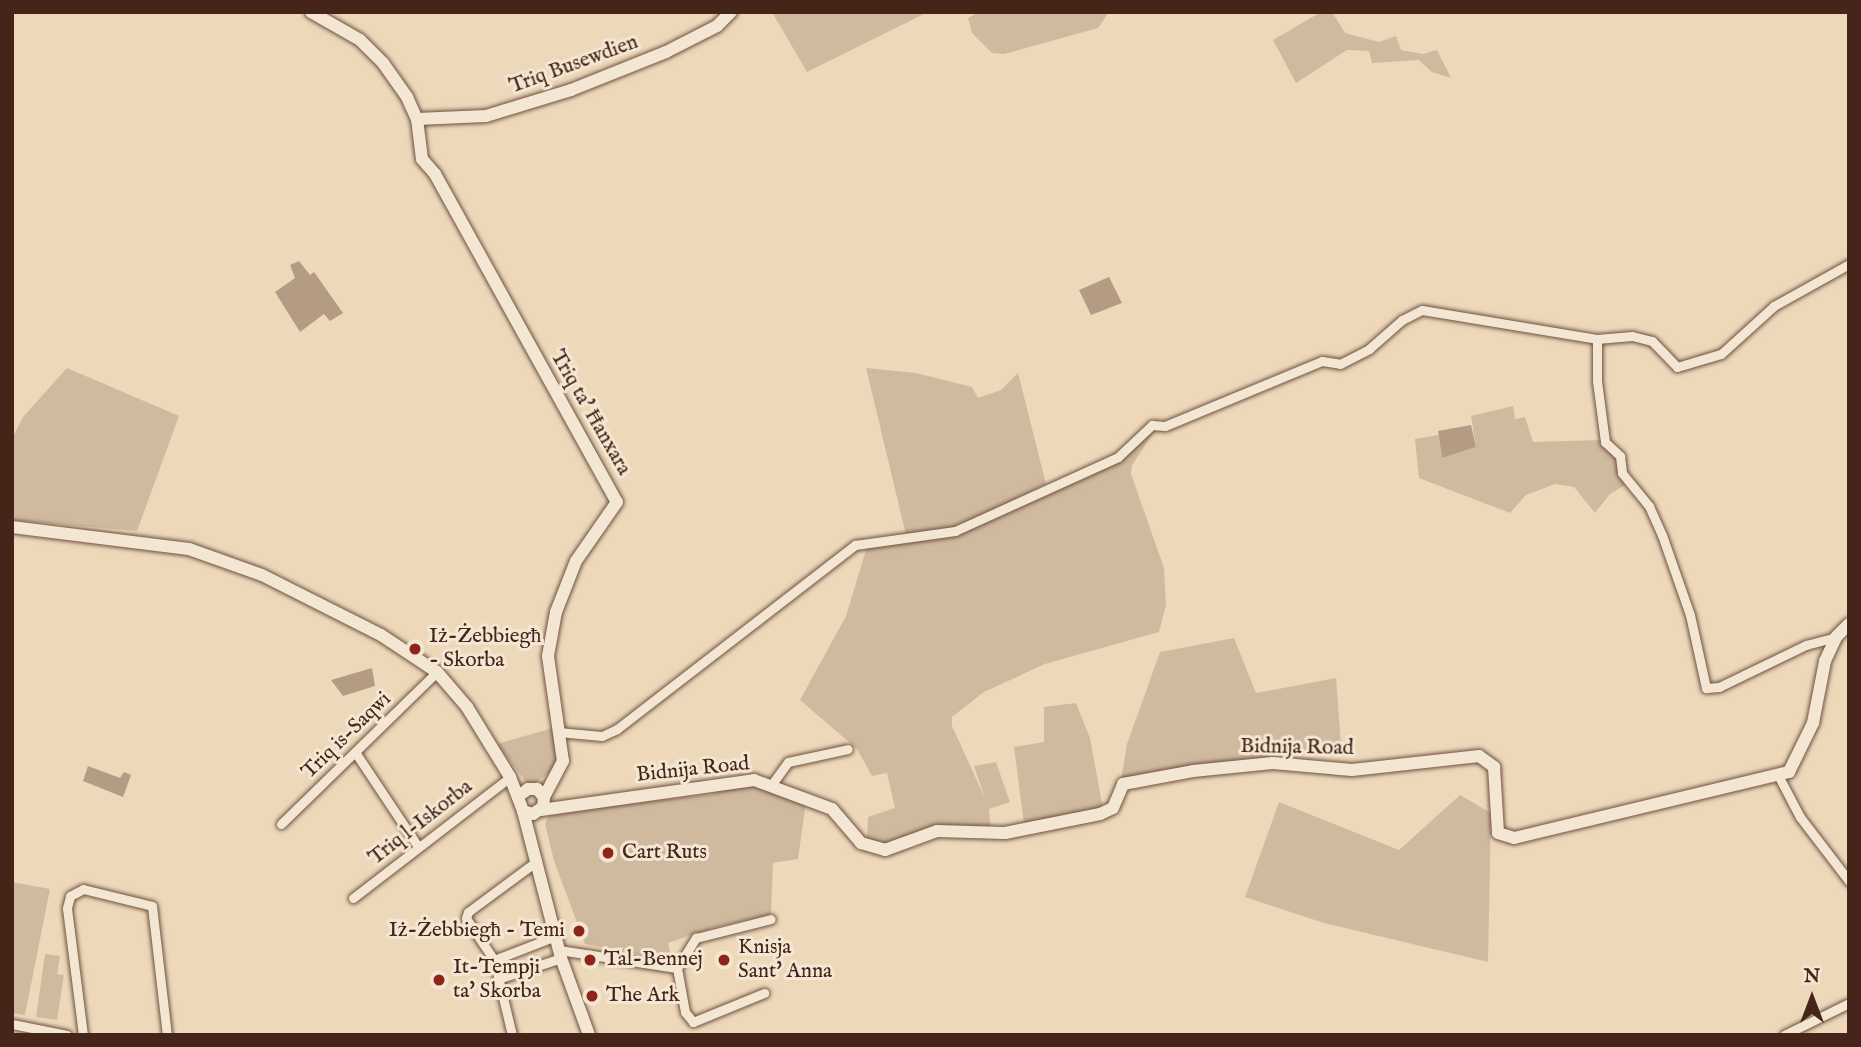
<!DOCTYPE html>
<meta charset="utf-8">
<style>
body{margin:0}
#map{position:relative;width:1861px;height:1047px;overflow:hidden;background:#edd9ba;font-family:"IM FELL English",serif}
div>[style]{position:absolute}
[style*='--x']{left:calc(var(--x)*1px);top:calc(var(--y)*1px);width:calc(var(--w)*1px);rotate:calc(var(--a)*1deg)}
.green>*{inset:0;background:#d0ba9f}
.water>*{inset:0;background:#b49b83}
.roads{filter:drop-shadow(0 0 2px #6f5141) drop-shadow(0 0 2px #6f5141)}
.street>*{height:9px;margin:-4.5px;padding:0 4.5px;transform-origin:4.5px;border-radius:4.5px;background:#f3e6d2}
.secondary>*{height:12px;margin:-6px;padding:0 6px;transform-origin:6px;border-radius:6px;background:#f3e6d2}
.dots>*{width:19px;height:19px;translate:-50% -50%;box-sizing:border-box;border:4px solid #f3e6d2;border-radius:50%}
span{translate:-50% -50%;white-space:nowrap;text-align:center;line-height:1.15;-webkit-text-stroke:6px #f3e6d2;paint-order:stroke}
.street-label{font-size:21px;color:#452419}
.poi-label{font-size:21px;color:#452419}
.left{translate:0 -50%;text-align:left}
.right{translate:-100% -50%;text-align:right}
.frame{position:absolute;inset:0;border:14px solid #452419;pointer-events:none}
.north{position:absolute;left:1777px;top:963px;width:70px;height:70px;-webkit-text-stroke:5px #f3e6d2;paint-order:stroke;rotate:0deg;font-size:19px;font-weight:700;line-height:28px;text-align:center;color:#452419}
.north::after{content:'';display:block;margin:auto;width:24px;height:32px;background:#452419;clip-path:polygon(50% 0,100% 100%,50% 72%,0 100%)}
</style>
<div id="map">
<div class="green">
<div style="clip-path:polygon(772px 12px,928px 12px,807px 72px)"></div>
<div style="clip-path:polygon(979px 12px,1109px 12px,1098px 28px,1004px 54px,992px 53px,972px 33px,968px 18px)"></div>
<div style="clip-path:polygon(1321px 12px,1332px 12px,1345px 33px,1379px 42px,1396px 36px,1401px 50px,1423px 54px,1437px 50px,1451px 78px,1432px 72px,1419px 60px,1372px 63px,1369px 51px,1347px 50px,1296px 83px,1273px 40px)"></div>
<div style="clip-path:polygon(67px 368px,179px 416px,137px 531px,12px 520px,12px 439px,23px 417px)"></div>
<div style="clip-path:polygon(866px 368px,916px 373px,972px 387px,978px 398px,1001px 390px,1018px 373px,1046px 484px,956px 527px,906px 535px)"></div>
<div style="clip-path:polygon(1513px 406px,1515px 419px,1525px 417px,1533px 442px,1602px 440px,1614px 453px,1625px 485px,1610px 494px,1595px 513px,1574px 487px,1555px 484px,1526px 495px,1510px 513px,1419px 478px,1415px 439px,1438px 435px,1442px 458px,1476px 447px,1471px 416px)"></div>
<div style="clip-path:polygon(1156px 429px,1132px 465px,1131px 474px,1164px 568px,1166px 605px,1159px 632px,1045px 664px,984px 692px,952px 717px,952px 726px,985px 798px,974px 766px,996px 762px,1010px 802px,989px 809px,990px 826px,956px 826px,881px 847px,867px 840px,868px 817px,895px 808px,887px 773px,872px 776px,857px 749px,800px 700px,846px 616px,868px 543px,956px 533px,1120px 459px)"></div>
<div style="clip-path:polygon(1234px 638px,1256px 693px,1336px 678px,1341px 745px,1121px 780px,1127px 744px,1160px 652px)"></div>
<div style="clip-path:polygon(1076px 703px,1090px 738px,1103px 809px,1024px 824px,1014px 747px,1044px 742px,1044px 707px)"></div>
<div style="clip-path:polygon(553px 728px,558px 761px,554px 769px,535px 783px,527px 783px,497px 744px)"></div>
<div style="clip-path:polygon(759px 784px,806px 802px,798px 859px,773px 863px,771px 914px,715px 927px,668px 943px,671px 956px,656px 958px,585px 944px,554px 861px,545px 824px,550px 813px,714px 794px,718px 787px)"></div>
<div style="clip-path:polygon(1460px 795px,1491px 813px,1488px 962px,1324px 923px,1245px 897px,1279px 802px,1399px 850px)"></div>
<div style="clip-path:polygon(12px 882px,50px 889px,25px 1015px,12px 1013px)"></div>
<div style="clip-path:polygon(45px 954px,60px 956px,57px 974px,64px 975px,57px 1020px,36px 1017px)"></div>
</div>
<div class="water">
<div style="clip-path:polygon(299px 261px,310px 275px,314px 272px,343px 313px,330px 321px,324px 314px,300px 332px,275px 292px,295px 278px,290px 265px)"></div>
<div style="clip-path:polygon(1109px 277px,1122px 303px,1091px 315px,1079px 290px)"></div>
<div style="clip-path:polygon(1471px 425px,1476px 447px,1442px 458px,1438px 431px)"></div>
<div style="clip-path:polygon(372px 668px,375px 686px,343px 696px,331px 680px)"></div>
<div style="clip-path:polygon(88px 766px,120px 778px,124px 772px,131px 775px,123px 797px,83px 781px)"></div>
</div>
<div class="roads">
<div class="street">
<div style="--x:1597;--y:339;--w:42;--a:90"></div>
<div style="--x:1597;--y:381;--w:62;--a:82.5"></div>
<div style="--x:1605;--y:442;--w:21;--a:43"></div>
<div style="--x:1620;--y:456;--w:17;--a:83"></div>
<div style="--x:1622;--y:473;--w:43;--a:50.7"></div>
<div style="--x:1649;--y:506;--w:32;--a:66"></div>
<div style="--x:1662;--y:535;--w:85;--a:70.7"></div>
<div style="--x:1690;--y:615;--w:75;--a:77.6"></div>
<div style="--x:1706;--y:688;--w:13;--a:-4"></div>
<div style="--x:1719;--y:687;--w:97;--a:-25.8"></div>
<div style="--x:1806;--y:645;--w:31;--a:-15"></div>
<div style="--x:558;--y:732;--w:44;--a:5.2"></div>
<div style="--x:602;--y:736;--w:17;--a:-25"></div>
<div style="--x:617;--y:729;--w:301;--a:-37.7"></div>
<div style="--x:855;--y:545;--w:101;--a:-8"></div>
<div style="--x:955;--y:531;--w:179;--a:-24.4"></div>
<div style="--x:1118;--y:457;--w:47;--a:-43.3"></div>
<div style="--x:1152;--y:425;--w:13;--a:4"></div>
<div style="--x:1165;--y:426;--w:170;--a:-22.5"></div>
<div style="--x:1322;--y:361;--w:18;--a:9"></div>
<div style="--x:1340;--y:364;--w:33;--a:-27"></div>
<div style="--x:1369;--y:349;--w:44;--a:-41.3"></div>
<div style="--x:1402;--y:320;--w:22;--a:-27"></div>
<div style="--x:1422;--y:310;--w:177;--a:9.4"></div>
<div style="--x:1597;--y:339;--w:35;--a:-5"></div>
<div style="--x:1632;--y:336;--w:21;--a:14"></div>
<div style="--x:1652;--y:341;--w:36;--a:46"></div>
<div style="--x:1677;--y:367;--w:46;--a:-16.5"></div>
<div style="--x:1721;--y:354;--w:72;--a:-42.2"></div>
<div style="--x:1774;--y:306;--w:86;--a:-29.2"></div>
<div style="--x:355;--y:752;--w:112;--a:56.3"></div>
<div style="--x:1779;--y:777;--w:45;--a:62.3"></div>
<div style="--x:1800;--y:817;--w:81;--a:52.6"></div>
<div style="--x:772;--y:784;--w:27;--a:-54"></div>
<div style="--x:788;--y:762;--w:61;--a:-12.2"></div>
<div style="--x:281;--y:824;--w:218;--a:-44.3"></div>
<div style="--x:353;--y:898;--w:198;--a:-37.6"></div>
<div style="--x:559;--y:950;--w:119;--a:8.7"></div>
<div style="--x:677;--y:968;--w:36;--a:-58"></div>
<div style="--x:696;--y:938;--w:77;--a:-14.2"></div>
<div style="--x:494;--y:960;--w:66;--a:-21.2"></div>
<div style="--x:677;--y:968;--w:45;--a:79.7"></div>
<div style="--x:685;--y:1012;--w:13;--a:51"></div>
<div style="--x:693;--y:1022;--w:77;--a:-22.2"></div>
<div style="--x:501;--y:978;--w:63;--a:-18.4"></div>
<div style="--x:12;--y:1024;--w:56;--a:11.3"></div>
<div style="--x:83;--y:1035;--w:128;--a:-97.2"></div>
<div style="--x:67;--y:908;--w:12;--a:-76"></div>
<div style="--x:70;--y:896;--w:15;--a:-28"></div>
<div style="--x:83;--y:889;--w:71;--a:13.8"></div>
<div style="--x:152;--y:906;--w:130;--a:83.4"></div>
<div style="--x:512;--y:1035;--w:77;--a:-103.5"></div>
<div style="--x:494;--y:960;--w:50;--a:-123.7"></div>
<div style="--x:466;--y:918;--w:6;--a:-72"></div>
<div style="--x:468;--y:912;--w:86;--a:-36.5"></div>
<div style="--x:1784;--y:1035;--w:72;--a:-26.2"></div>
</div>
<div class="secondary">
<div style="--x:311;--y:12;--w:56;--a:29.7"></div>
<div style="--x:360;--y:40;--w:33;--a:45"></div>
<div style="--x:383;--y:63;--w:42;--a:54.8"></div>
<div style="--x:407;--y:97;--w:24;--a:66"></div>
<div style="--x:417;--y:119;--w:40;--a:82.9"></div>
<div style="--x:422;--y:159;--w:20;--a:49"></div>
<div style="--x:435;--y:174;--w:375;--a:61"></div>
<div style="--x:617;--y:502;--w:72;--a:124.8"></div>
<div style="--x:576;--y:561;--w:55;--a:111.4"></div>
<div style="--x:556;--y:612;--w:45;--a:100.3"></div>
<div style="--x:548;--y:656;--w:106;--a:81.9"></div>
<div style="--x:563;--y:761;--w:41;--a:117.8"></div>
<div style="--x:417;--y:119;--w:69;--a:-2.5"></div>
<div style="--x:486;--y:116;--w:89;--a:-17"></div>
<div style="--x:571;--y:90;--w:102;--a:-21.8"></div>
<div style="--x:666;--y:52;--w:57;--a:-27"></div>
<div style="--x:717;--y:26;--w:20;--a:-45"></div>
<div style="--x:12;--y:527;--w:178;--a:7.1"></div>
<div style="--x:189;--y:549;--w:77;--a:19.6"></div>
<div style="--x:262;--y:575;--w:133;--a:26.8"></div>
<div style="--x:381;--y:635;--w:67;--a:33.5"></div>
<div style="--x:437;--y:672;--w:46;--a:49.4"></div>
<div style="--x:467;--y:707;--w:82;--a:58.4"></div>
<div style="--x:510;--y:777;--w:36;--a:69"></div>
<div style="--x:523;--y:811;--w:10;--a:17"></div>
<div style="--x:533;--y:814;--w:12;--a:-35"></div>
<div style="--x:543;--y:807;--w:10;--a:-84"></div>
<div style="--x:544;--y:797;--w:11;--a:-131"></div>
<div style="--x:537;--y:789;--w:9;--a:180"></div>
<div style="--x:528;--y:789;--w:10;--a:143"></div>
<div style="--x:541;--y:810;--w:215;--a:-8"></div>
<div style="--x:754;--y:780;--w:83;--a:20.4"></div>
<div style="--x:832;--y:809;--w:45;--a:49.5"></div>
<div style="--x:861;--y:843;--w:25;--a:16"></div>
<div style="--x:885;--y:850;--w:55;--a:-20.1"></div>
<div style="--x:937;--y:831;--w:68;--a:1.7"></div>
<div style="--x:1005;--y:833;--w:97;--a:-11.3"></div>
<div style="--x:1100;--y:814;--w:14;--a:-25"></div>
<div style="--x:1113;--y:808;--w:26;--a:-67"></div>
<div style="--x:1123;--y:784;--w:71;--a:-10.5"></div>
<div style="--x:1193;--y:771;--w:80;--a:-5.7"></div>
<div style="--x:1273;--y:763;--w:79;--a:5.1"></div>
<div style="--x:1352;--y:770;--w:128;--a:-6.3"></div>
<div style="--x:1479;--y:756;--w:19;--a:36"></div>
<div style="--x:1494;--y:767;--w:66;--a:86.5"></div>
<div style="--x:1498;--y:833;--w:17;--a:17"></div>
<div style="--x:1514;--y:838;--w:283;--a:-13.5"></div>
<div style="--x:1789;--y:772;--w:55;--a:-63.9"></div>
<div style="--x:1813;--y:723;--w:63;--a:-79"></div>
<div style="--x:1825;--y:661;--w:26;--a:-65"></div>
<div style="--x:1836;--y:637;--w:18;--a:-45"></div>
<div style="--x:523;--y:811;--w:152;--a:75.5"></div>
<div style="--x:561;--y:958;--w:82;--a:70"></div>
</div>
</div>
<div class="dots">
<div style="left:415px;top:649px;background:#8f2418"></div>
<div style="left:608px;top:853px;background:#8f2418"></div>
<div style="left:579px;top:931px;background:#8f2418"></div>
<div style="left:590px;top:960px;background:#8f2418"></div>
<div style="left:724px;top:960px;background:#8f2418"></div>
<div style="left:439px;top:980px;background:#8f2418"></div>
<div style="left:592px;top:996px;background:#8f2418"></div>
</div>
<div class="street-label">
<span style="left:574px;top:65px;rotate:-20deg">Triq Busewdien</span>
<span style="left:590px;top:413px;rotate:60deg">Triq ta' Ħanxara</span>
<span style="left:347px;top:736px;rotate:-44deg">Triq is-Saqwi</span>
<span style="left:1297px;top:748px;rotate:1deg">Bidnija Road</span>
<span style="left:693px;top:770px;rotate:-6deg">Bidnija Road</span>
<span style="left:421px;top:823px;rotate:-38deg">Triq l-Iskorba</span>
</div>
<div class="poi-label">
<span class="left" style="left:429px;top:649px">Iż-Żebbiegħ<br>- Skorba</span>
<span class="left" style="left:622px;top:853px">Cart Ruts</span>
<span class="right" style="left:565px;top:931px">Iż-Żebbiegħ - Temi</span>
<span class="left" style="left:738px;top:960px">Knisja<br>Sant' Anna</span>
<span class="left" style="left:604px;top:960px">Tal-Bennej</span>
<span class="left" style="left:453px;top:980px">It-Tempji<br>ta' Skorba</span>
<span class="left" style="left:606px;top:996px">The Ark</span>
</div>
<div class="frame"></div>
<div class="north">N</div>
</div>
